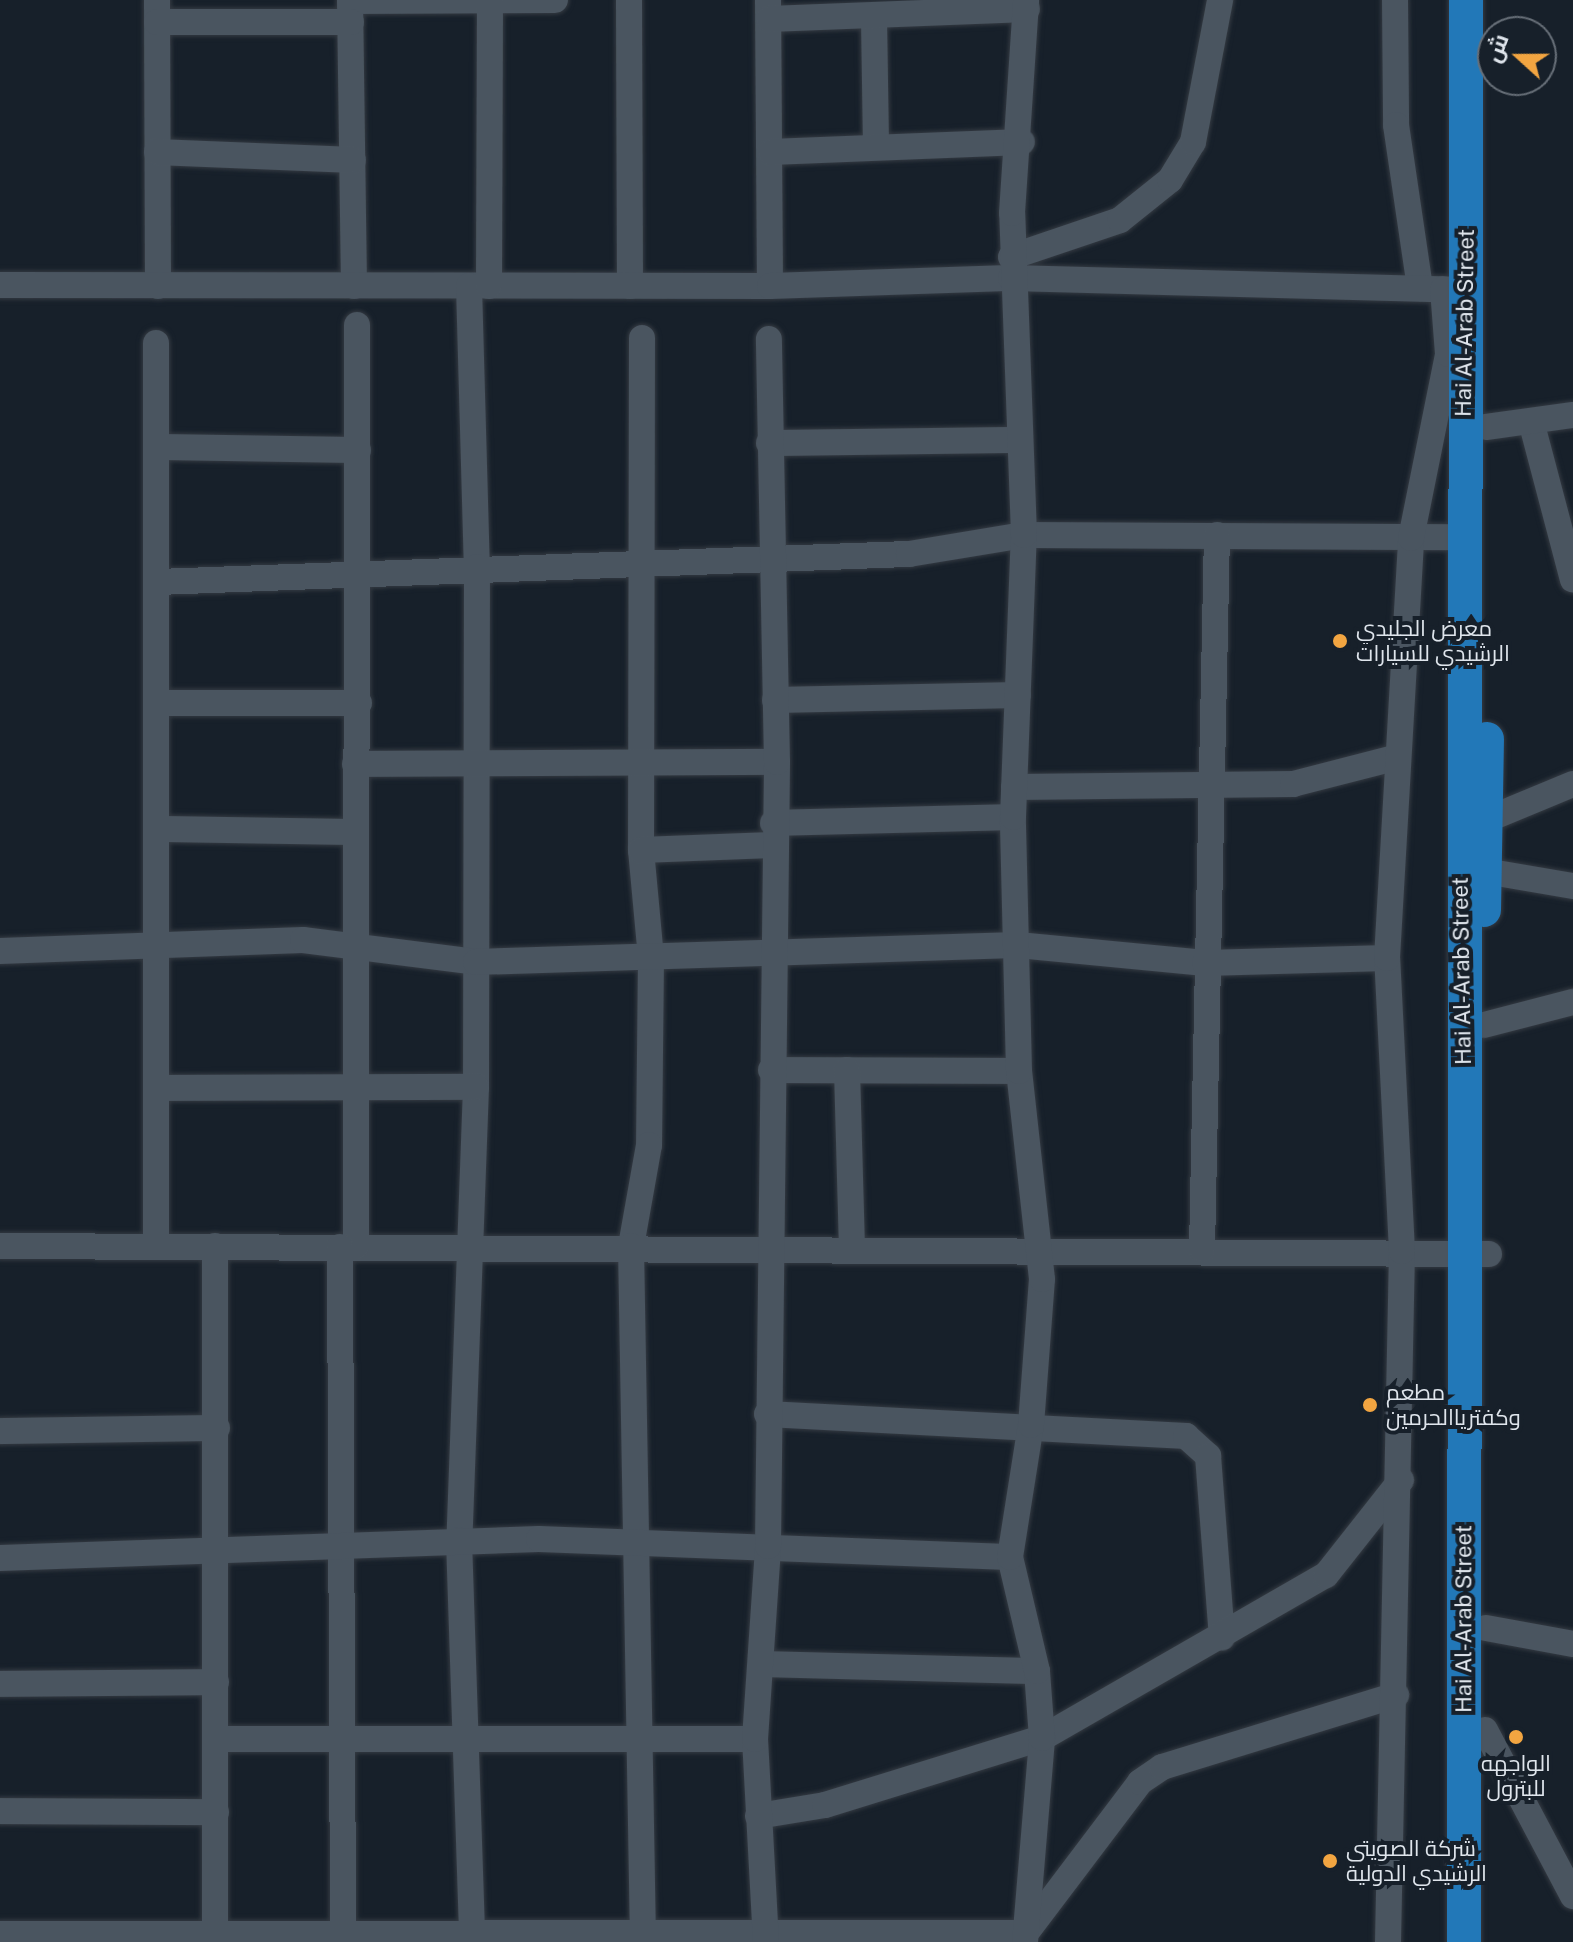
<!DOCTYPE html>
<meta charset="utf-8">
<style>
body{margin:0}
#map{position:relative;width:1573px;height:1942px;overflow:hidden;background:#17202a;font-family:"Public Sans",Cairo,sans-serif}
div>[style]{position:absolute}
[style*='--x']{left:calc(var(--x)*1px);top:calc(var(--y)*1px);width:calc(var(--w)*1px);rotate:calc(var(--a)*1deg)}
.roads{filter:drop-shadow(0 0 2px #343a42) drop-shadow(0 0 2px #343a42)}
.minor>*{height:26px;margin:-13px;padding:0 13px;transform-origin:13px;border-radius:13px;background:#4a5560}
.major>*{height:34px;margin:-17px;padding:0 17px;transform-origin:17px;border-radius:17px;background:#2278b8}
.dots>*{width:22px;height:22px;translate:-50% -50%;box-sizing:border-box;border:4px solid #17202a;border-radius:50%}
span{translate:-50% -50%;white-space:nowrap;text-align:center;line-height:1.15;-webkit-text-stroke:8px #17202a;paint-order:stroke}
.street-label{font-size:22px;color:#dfe5ec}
.poi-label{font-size:22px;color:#dfe5ec}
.left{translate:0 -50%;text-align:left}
.north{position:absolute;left:1477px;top:16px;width:80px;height:80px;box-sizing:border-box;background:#17202a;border:2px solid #676f78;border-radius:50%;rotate:291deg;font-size:22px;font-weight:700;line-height:32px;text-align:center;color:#dfe5ec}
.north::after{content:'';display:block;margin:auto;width:28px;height:36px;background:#f2a541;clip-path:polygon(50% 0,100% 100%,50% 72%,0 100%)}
</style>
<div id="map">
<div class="roads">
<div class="minor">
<div style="--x:157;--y:0;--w:286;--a:89.8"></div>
<div style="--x:350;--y:0;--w:286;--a:89.2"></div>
<div style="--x:629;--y:0;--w:286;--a:89.8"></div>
<div style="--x:768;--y:0;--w:286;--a:89.6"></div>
<div style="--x:1395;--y:0;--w:125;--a:89.5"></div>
<div style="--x:1396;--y:125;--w:165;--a:81.6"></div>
<div style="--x:350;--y:1;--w:205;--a:-0.3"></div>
<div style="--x:874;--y:18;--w:129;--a:89.1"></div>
<div style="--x:769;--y:19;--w:258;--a:-2.2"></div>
<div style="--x:157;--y:22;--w:194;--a:0"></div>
<div style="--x:157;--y:152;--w:196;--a:2.3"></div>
<div style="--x:771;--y:152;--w:251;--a:-2.3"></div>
<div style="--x:1011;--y:257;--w:115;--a:-18.7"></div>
<div style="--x:1120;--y:220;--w:64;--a:-38.7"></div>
<div style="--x:1170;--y:180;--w:44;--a:-58.8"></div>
<div style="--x:1193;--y:142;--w:145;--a:-79.2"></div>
<div style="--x:0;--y:285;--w:770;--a:0.07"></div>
<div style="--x:770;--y:286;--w:241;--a:-1.9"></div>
<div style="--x:1011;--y:278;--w:447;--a:1.5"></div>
<div style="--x:469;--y:286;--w:281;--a:88.4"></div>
<div style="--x:477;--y:567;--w:520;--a:90.11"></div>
<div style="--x:476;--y:1087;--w:453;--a:92.1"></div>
<div style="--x:459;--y:1540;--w:402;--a:88.1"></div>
<div style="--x:489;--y:286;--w:286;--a:-89.8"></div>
<div style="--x:642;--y:338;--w:512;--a:90.11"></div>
<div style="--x:641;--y:850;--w:108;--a:84.7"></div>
<div style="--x:651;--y:958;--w:187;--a:90.6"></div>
<div style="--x:649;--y:1145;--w:103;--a:100.1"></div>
<div style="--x:631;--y:1246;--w:696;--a:89.01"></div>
<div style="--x:1531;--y:421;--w:164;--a:75.2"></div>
<div style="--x:1486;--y:427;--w:88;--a:-7.9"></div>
<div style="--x:769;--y:443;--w:247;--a:-0.7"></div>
<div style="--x:158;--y:447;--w:200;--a:0.9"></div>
<div style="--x:158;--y:582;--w:752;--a:-2.14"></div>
<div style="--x:909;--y:554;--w:117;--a:-9.4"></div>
<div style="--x:1024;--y:535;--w:440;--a:0.3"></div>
<div style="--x:775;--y:700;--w:243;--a:-1.2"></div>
<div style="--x:159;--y:703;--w:200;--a:0"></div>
<div style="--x:355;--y:764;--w:422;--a:-0.3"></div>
<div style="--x:1014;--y:787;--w:279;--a:-0.6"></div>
<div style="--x:1293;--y:784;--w:108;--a:-14.4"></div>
<div style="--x:1486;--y:820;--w:94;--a:-22.5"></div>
<div style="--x:773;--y:823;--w:240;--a:-1.4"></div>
<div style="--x:161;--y:829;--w:194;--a:0.9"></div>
<div style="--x:641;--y:850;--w:131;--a:-2.2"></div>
<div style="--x:1485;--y:871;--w:89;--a:9.7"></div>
<div style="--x:0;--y:951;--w:303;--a:-2.1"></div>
<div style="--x:303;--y:940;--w:174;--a:7.2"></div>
<div style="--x:476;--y:962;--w:542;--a:-1.8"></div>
<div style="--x:1018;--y:945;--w:188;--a:5.5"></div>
<div style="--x:1205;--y:963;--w:182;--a:-1.6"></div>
<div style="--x:1484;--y:1025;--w:92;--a:-14.5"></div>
<div style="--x:771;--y:1070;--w:248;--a:0.2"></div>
<div style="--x:847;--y:1070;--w:179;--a:88.4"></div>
<div style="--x:158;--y:1088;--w:318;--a:-0.2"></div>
<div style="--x:0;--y:1246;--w:1489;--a:0.31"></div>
<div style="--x:356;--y:1246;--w:921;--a:-89.94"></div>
<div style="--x:156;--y:1247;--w:904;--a:-90"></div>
<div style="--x:340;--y:1247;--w:695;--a:89.75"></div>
<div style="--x:1202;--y:1249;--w:714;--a:-88.8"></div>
<div style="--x:767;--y:1414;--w:420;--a:3"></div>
<div style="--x:1186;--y:1436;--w:30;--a:42"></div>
<div style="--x:1208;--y:1456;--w:182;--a:85.6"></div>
<div style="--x:0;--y:1431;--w:217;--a:-0.8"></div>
<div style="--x:0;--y:1558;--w:539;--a:-2.02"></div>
<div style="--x:539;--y:1539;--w:471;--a:2.2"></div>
<div style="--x:1486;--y:1628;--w:88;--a:10.4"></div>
<div style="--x:765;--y:1664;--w:272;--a:1.5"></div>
<div style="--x:0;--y:1684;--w:216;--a:-0.5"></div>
<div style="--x:1485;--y:1730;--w:188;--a:62.1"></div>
<div style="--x:216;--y:1739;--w:539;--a:0"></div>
<div style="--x:0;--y:1811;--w:216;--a:0.3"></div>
<div style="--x:758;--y:1816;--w:68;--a:-9.3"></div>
<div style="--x:825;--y:1805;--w:227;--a:-17.2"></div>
<div style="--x:1042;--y:1738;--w:327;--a:-29.9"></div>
<div style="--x:1326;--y:1575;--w:121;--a:-51.7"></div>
<div style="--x:0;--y:1934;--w:1026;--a:-0.06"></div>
<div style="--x:1026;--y:1933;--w:189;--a:-52.9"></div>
<div style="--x:1140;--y:1782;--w:27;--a:-34"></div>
<div style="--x:1162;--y:1767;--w:245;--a:-17.1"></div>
<div style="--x:215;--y:1942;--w:696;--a:-90"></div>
<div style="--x:766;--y:1942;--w:203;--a:-93.1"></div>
<div style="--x:755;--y:1739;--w:193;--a:-86.1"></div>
<div style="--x:768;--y:1546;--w:784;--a:-89.34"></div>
<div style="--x:777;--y:762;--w:423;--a:-91.1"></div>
<div style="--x:1025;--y:1942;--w:205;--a:-85.2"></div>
<div style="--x:1042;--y:1738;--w:67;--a:-94.3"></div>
<div style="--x:1037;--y:1671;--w:117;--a:-103.3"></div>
<div style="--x:1010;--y:1557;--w:134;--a:-81"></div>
<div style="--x:1031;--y:1425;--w:146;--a:-85.7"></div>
<div style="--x:1042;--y:1279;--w:209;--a:-96.3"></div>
<div style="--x:1019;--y:1071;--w:254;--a:-91.4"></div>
<div style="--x:1013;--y:817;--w:282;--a:-87.8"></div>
<div style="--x:1024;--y:535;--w:322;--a:-92.1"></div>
<div style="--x:1012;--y:213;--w:213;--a:-86.2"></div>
<div style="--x:1388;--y:1942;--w:691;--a:-88.84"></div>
<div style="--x:1402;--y:1251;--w:293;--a:-92.9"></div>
<div style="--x:1387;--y:958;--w:421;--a:-86.7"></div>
<div style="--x:1411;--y:538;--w:188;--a:-78.6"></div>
<div style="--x:1448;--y:354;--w:65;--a:-94.4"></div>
</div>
<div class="major">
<div style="--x:1484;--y:910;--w:171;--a:-89"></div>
<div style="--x:1464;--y:1942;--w:1942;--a:-89.94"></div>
</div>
</div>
<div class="dots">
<div style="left:1340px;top:641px;background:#f2a541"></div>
<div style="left:1370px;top:1405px;background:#f2a541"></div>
<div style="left:1516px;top:1737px;background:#f2a541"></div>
<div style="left:1330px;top:1861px;background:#f2a541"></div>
</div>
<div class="street-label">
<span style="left:1465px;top:323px;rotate:-89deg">Hai Al-Arab Street</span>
<span style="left:1462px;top:971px;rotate:-91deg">Hai Al-Arab Street</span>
<span style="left:1464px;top:1619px;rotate:-90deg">Hai Al-Arab Street</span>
</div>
<div class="poi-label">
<span class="left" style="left:1356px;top:641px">معرض الجليدي<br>الرشيدي للسيارات</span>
<span class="left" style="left:1386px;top:1405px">مطعم<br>وكفترياالحرمين</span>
<span style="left:1516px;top:1776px">الواجهه<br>للبترول</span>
<span class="left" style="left:1346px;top:1861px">شركة الصويتي<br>الرشيدي الدولية</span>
</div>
<div class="north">ش</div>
</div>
